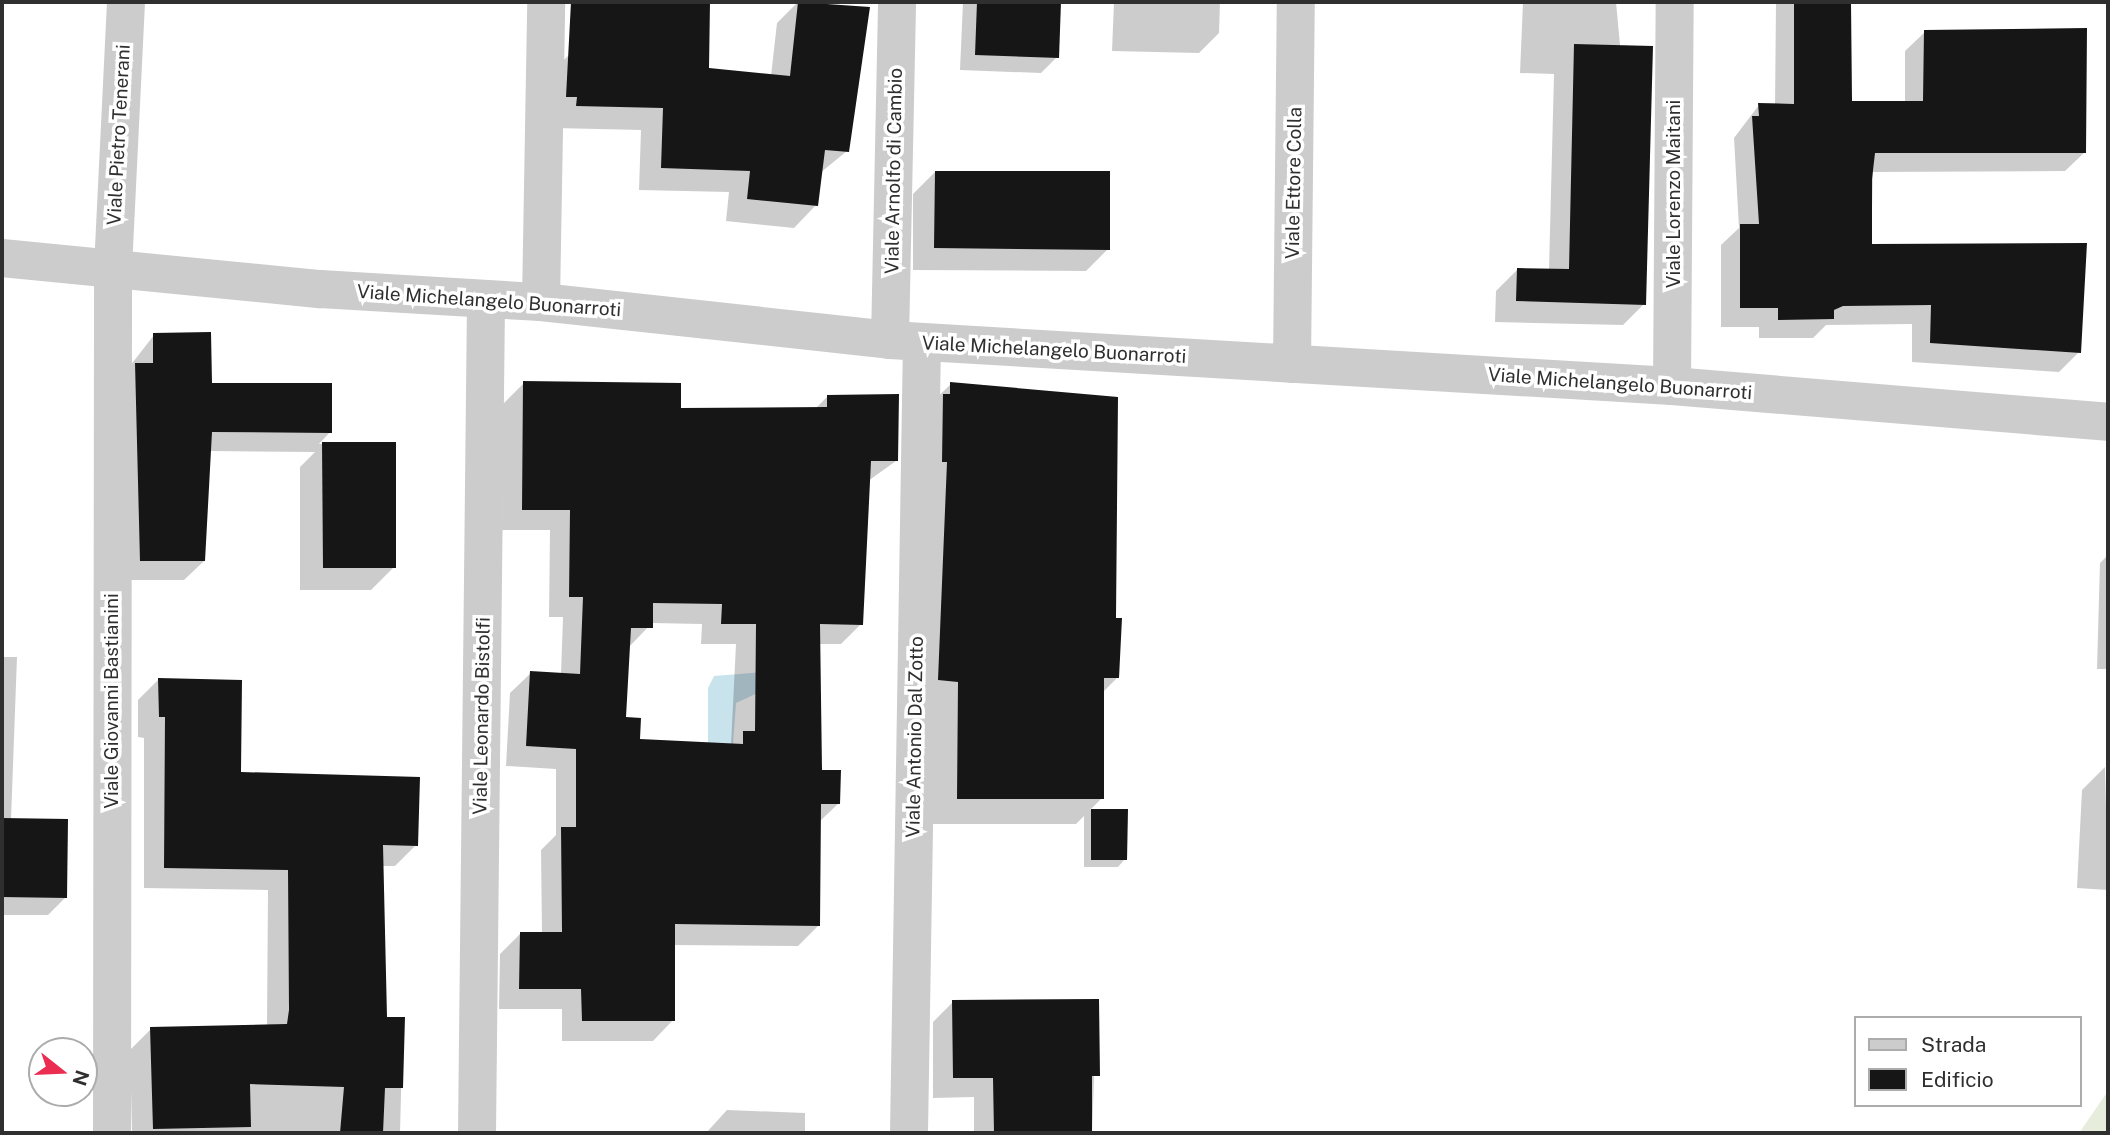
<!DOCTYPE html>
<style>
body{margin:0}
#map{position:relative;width:2110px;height:1135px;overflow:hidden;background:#fff;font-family:"Public Sans",sans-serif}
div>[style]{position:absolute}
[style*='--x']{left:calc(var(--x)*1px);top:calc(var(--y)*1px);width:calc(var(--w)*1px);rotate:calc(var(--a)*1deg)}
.green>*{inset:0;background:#e7eddd}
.water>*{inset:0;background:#c9e3ed}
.shadow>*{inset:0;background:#0003}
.building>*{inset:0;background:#161616}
.minor>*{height:38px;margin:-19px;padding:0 19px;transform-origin:19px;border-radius:19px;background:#ccc}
span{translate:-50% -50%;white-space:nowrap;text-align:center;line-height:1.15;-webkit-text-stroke:7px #fff;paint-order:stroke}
.street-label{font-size:19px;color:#2f2f2f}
.frame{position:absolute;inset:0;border:4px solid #2f2f2f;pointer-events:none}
.legend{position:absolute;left:1854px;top:1016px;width:228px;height:91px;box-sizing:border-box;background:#fff;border:2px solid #acacac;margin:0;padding:9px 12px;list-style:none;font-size:21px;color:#2f2f2f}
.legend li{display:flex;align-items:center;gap:14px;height:35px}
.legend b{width:35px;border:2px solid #acacac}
.north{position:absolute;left:28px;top:1037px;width:70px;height:70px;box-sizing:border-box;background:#fff;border:2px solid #acacac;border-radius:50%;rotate:108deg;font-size:19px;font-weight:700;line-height:28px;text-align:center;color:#2f2f2f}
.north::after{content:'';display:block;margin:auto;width:24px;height:32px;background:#eb2d52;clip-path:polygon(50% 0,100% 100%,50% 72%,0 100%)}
</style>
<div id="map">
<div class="green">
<div style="clip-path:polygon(2108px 1091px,2108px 1133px,2079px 1133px)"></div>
</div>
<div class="water">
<div style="clip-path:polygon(764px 672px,762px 691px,736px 703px,733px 744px,708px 746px,708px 688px,714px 676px)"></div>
</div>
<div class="shadow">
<div style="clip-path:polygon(609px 2px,708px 2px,707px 69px,771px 76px,777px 23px,798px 2px,868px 9px,847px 151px,820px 173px,816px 205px,794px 228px,726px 221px,729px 192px,639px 190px,641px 130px,555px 128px,545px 78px,568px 56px,642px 56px)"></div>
<div style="clip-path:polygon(963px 2px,1059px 2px,1057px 57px,1041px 73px,960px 70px)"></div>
<div style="clip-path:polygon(1114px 2px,1220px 2px,1219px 33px,1199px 53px,1112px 51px)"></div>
<div style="clip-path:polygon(1523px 2px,1616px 2px,1644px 304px,1623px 325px,1495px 322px,1496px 291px,1517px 270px,1549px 270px,1554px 74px,1520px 73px)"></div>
<div style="clip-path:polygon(1776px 2px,1849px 2px,1850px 102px,1905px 103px,1905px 51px,1925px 32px,2085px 152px,2065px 171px,1873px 172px,1871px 246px,2079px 352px,2059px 372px,1912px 362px,1912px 324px,1826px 325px,1813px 338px,1759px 338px,1759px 327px,1721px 327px,1721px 245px,1739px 228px,1734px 138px,1759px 105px,1775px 105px)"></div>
<div style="clip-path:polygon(935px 172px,1108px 249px,1086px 271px,913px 270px,913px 194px)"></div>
<div style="clip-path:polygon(154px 335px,210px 384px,330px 432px,319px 444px,394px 444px,394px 567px,371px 590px,300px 590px,300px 467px,315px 452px,209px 451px,204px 561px,184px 580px,121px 580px,116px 384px)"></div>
<div style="clip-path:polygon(evenodd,524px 383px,679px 410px,815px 409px,827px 397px,896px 461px,868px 481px,861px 624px,841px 644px,818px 644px,820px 771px,839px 803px,819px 822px,818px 926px,798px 946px,673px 945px,673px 1020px,653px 1041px,562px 1041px,562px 1009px,499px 1009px,500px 954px,520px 934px,542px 934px,541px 850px,556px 835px,556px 769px,506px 766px,510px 693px,531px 673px,561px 674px,563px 617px,549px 617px,550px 530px,502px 530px,503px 404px,524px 383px,652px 623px,702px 624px,701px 644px,736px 644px,731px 745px,638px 741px,624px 719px,628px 648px,652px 623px)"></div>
<div style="clip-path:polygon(951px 384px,1114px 619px,1117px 678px,1102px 693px,1102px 798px,1090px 810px,1126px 811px,1125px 859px,1118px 867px,1084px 867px,1084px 816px,1076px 824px,932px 824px,925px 409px)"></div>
<div style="clip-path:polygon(2108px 555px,2108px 669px,2097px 669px,2100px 563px)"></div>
<div style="clip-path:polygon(2px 657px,17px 657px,11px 820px,66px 897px,48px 915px,2px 915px)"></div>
<div style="clip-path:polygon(159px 679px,240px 773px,416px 845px,395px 866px,382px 866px,385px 1018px,403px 1019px,400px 1133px,132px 1133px,130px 1050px,151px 1029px,267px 1026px,268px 890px,144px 888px,144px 738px,138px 737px,138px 700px)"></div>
<div style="clip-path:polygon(2105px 767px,2108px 890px,2077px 888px,2082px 790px)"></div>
<div style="clip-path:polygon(1097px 1000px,1092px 1133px,974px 1133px,974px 1097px,933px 1098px,933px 1022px,953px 1002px)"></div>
<div style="clip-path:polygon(727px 1110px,805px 1113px,805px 1133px,706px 1133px)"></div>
</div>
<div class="building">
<div style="clip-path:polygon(571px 2px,710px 2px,709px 68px,790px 76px,798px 2px,870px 7px,849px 152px,825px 150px,818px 206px,747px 199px,750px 171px,661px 168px,663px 108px,576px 106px,577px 97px,566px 97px)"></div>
<div style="clip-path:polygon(977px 2px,1061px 2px,1059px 58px,975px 55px)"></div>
<div style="clip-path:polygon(1794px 2px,1851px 2px,1852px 101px,1923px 101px,1924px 30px,2087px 28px,2086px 153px,1875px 153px,1872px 179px,1872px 244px,2087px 243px,2081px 353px,1930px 343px,1931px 305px,1843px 306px,1834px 310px,1834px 319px,1778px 320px,1778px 308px,1740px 308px,1740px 224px,1759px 224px,1752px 116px,1759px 116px,1758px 103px,1794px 104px)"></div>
<div style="clip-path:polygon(1574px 44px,1653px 46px,1646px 305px,1516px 301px,1517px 268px,1569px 269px)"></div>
<div style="clip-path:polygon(935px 171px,1110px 171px,1110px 250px,934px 248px)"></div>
<div style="clip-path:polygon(211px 332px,212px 383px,332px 383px,332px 433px,212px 432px,205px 561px,140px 561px,135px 363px,153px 363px,153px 333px)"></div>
<div style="clip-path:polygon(evenodd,523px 381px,681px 383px,681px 408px,827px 407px,827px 395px,899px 394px,898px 461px,871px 461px,863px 625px,820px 624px,822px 770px,841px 770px,840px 804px,821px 804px,820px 926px,675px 924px,675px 1021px,582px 1021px,581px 989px,519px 989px,520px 932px,562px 932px,561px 827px,576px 827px,576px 749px,526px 746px,530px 671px,580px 674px,583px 597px,569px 597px,570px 510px,522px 510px,523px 381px,653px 603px,722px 604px,721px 624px,756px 624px,755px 731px,743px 731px,743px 744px,640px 739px,641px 718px,626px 717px,631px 628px,653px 628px,653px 603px)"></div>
<div style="clip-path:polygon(950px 382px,1118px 397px,1116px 618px,1122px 618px,1119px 678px,1104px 678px,1104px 799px,957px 799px,958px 682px,938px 680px,947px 462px,942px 462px,943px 394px,950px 394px)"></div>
<div style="clip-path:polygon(322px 442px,396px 442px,396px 568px,323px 568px)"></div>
<div style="clip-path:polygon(158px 678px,242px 680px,241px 772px,420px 777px,418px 846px,383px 845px,387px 1017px,405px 1017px,403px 1088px,385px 1088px,383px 1133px,340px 1133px,344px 1087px,250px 1084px,251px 1127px,153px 1129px,150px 1027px,287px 1024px,289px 1010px,288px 870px,164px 868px,165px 717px,159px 717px)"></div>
<div style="clip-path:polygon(1091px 809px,1128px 809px,1127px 860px,1091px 860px)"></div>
<div style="clip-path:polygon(2px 818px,68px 819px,67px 898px,2px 897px)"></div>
<div style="clip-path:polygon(1099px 999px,1100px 1076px,1092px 1076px,1092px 1133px,994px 1133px,993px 1078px,953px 1078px,952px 1000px)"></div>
</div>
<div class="minor">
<div style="--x:2;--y:258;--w:320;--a:5.6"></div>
<div style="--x:320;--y:289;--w:221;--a:3.4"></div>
<div style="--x:541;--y:302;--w:351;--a:6.2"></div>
<div style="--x:890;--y:340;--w:783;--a:3.37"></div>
<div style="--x:1672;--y:386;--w:437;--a:4.7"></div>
<div style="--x:541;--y:302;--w:300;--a:-89"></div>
<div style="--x:890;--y:340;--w:338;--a:-88.8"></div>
<div style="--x:1292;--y:364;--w:362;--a:-89.4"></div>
<div style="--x:1672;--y:386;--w:384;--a:-89.6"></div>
<div style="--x:112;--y:1133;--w:865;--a:-89.93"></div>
<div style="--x:113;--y:268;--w:266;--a:-87.2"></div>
<div style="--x:477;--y:1133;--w:834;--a:-89.38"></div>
<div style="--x:909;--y:1133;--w:791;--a:-89.06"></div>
</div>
<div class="street-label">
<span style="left:119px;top:135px;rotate:-87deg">Viale Pietro Tenerani</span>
<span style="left:894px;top:171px;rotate:-89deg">Viale Arnolfo di Cambio</span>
<span style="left:1294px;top:183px;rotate:-89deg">Viale Ettore Colla</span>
<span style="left:1674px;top:194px;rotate:-90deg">Viale Lorenzo Maitani</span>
<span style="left:489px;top:301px;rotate:4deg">Viale Michelangelo Buonarroti</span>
<span style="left:1054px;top:350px;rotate:3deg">Viale Michelangelo Buonarroti</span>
<span style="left:1620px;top:384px;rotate:4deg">Viale Michelangelo Buonarroti</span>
<span style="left:112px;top:701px;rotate:-90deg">Viale Giovanni Bastianini</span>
<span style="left:482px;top:716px;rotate:-89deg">Viale Leonardo Bistolfi</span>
<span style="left:915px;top:737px;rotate:-89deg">Viale Antonio Dal Zotto</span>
</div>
<div class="frame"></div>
<ul class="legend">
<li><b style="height:9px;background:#ccc"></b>Strada</li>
<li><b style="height:19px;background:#161616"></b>Edificio</li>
</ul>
<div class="north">N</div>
</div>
